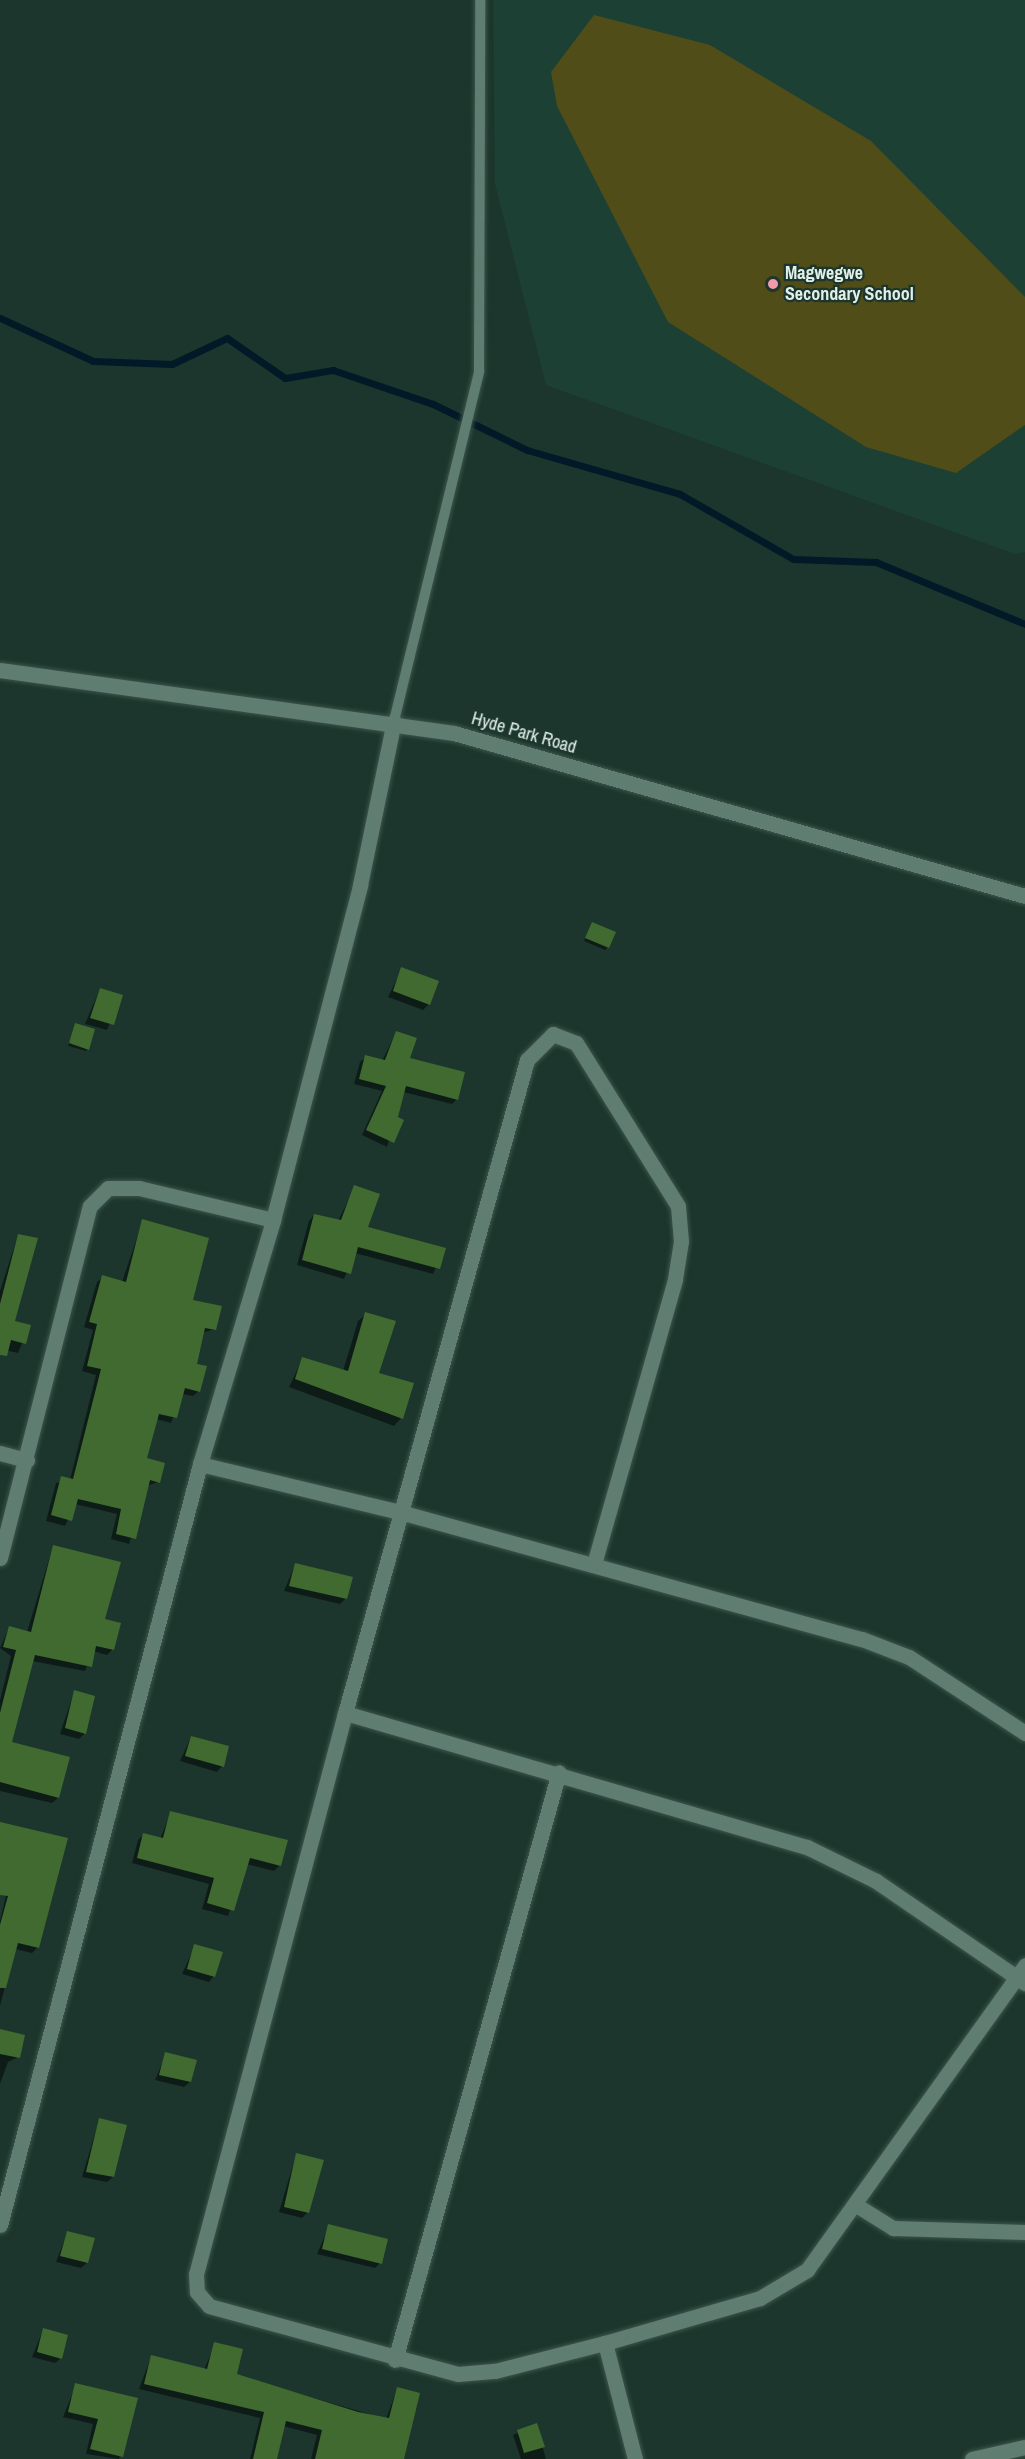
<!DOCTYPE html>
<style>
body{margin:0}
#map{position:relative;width:1025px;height:2459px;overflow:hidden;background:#1c362d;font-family:"Archivo Narrow",sans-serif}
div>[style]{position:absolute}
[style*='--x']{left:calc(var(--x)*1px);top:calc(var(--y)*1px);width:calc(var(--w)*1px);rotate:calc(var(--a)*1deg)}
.built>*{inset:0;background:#1c4034}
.green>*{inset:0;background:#514d19}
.shadow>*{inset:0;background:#0007}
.stream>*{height:7px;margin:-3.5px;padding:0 3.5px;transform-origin:3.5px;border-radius:3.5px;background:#021a27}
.building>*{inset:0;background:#416a30}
.roads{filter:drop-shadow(0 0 2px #3d554c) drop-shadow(0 0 2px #3d554c)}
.service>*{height:10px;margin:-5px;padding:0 5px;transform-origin:5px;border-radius:5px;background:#607d72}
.minor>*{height:15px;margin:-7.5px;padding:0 7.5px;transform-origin:7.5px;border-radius:7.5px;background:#607d72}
.tertiary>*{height:15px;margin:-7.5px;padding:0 7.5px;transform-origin:7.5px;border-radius:7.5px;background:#607d72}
.dots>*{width:16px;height:16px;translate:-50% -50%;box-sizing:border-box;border:3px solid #1c362d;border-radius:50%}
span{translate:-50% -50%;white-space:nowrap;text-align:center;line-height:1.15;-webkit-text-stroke:4.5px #1c362d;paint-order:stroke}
.poi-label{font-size:18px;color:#e1f0ea;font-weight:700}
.left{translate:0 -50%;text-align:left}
.street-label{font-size:18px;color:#e1f0ea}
</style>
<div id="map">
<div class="built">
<div style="clip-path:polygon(493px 0,1025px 0,1025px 552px,1015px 554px,546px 385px,495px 184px)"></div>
</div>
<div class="green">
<div style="clip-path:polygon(594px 15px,710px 45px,871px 141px,1025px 297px,1025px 425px,956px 473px,866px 447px,668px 322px,557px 106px,551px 72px)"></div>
</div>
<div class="shadow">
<div style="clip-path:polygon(592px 924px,608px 947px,605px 950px,584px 941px)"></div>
<div style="clip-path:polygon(402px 969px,429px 1004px,423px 1010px,388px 997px)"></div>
<div style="clip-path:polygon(100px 989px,121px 996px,107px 1030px,85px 1024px)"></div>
<div style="clip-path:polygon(76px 1024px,88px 1049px,86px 1051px,68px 1046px)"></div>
<div style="clip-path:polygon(396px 1033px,408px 1059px,457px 1099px,452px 1104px,403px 1092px,387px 1147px,362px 1135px,382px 1091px,354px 1084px,360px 1062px,366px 1057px,382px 1061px)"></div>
<div style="clip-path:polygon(355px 1187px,366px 1228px,444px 1249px,433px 1274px,355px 1253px,344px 1279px,297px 1265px,309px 1221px,314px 1215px,338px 1221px)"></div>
<div style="clip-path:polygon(143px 1220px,191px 1301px,215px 1329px,202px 1333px,196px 1365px,199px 1391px,193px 1396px,182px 1394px,171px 1423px,156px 1419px,145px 1459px,158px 1482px,147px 1486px,129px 1544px,111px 1539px,117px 1514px,75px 1504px,65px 1526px,46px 1521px,56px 1483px,70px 1480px,96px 1375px,82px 1371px,93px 1330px,84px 1327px,97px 1282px,103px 1277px,122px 1282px)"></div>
<div style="clip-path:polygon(18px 1235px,14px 1322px,29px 1326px,18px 1353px,0 1349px,0 1291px)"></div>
<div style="clip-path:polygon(366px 1314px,377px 1374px,401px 1418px,394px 1426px,289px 1387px,303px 1358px,343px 1371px,358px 1321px)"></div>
<div style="clip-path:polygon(53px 1546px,103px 1620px,113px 1649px,107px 1655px,93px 1651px,85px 1671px,32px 1661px,11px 1743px,58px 1798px,52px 1803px,0 1791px,0 1700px,11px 1656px,0 1648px,9px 1628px,27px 1632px)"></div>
<div style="clip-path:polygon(295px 1565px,346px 1598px,340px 1604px,284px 1591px)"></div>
<div style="clip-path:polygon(74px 1692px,85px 1733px,79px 1739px,60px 1734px)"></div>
<div style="clip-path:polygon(191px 1737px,222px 1766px,217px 1772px,180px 1761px)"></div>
<div style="clip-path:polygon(171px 1812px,279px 1866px,274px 1871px,246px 1864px,228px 1916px,202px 1909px,209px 1884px,132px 1863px,138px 1840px,144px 1834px,160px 1839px)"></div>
<div style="clip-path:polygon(0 1823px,38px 1947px,32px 1953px,15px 1949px,0 2006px,0 1921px,9px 1883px,0 1880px)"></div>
<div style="clip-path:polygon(195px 1946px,214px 1976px,209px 1982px,182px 1974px)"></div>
<div style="clip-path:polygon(0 2030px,18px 2057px,8px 2062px,0 2084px)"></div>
<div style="clip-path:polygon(166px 2054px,190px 2082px,184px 2087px,155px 2080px)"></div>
<div style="clip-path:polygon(99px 2120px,113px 2177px,107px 2182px,82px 2177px)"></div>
<div style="clip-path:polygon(296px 2155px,308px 2212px,302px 2218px,279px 2212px)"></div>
<div style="clip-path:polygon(329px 2226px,380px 2263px,375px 2268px,317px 2254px)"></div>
<div style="clip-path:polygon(67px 2233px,87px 2263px,81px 2268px,56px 2262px)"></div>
<div style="clip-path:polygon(43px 2330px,61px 2358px,55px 2363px,32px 2357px)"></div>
<div style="clip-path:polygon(215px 2344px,235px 2375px,386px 2419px,397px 2389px,418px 2394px,365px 2459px,311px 2459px,317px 2435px,283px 2426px,275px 2459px,250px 2459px,260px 2418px,139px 2389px,151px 2357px,204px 2370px)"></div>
<div style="clip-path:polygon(76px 2385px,136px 2399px,119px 2459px,86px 2454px,93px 2424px,63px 2417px)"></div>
<div style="clip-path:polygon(536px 2425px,546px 2459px,521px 2459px,513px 2435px)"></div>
</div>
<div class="stream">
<div style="--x:0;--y:318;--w:102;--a:24.8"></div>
<div style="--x:93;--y:361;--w:79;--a:2.2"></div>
<div style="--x:172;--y:364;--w:61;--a:-25.3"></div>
<div style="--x:227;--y:338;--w:70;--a:34.6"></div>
<div style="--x:285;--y:378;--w:49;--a:-9.5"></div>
<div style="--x:333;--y:370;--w:106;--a:18.8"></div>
<div style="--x:433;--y:404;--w:105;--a:26.1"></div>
<div style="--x:527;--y:450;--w:159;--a:16"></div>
<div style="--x:680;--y:494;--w:130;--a:29.9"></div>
<div style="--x:793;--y:559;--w:83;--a:2.1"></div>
<div style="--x:876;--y:562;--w:161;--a:22.6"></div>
</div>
<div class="building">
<div style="clip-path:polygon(592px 922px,616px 932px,609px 948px,585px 938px)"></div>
<div style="clip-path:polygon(401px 967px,439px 981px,430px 1005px,393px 991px)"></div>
<div style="clip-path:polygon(100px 988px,123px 995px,114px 1025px,90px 1018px)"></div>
<div style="clip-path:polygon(75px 1023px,95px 1029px,89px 1050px,69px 1043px)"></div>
<div style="clip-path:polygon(396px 1031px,417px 1038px,410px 1058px,465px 1072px,458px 1100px,406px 1086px,398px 1117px,404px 1120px,394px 1143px,366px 1130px,386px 1086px,359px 1079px,365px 1055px,385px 1060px)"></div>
<div style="clip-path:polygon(354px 1185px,380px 1194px,368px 1227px,446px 1248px,440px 1269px,358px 1247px,351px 1274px,302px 1260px,314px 1214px,341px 1220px)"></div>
<div style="clip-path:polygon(142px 1219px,209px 1238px,193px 1300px,222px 1306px,216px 1330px,205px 1328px,197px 1364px,207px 1366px,200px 1392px,185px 1388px,177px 1418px,159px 1414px,147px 1458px,165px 1463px,160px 1483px,150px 1480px,136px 1539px,116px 1534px,121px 1509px,78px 1499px,72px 1521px,51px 1515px,61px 1476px,73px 1479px,101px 1369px,87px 1366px,97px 1324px,89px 1322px,102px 1275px,126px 1282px)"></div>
<div style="clip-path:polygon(18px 1234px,38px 1238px,15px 1321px,31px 1325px,26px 1344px,11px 1340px,7px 1356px,0 1355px,0 1304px)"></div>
<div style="clip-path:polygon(365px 1312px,396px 1321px,379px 1373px,414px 1383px,403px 1419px,295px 1379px,302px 1357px,348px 1371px)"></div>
<div style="clip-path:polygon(53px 1545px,121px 1562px,105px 1619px,121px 1623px,114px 1650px,96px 1646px,92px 1667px,35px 1655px,12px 1742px,70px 1757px,59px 1798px,0 1782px,0 1713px,16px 1650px,3px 1647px,9px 1626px,31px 1632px)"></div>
<div style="clip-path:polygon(295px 1563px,353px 1577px,347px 1599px,289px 1586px)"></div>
<div style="clip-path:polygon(74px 1690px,95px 1696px,86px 1734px,65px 1728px)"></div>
<div style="clip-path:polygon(191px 1736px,229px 1746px,224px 1767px,185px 1756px)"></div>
<div style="clip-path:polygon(170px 1811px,288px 1840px,281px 1866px,250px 1858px,234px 1911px,207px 1903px,214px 1878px,137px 1858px,143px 1833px,163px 1838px)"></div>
<div style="clip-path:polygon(0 1822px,68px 1838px,39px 1948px,18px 1943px,6px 1988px,0 1988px,0 1925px,8px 1896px,0 1895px)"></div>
<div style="clip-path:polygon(194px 1944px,223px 1952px,215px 1977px,187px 1969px)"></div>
<div style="clip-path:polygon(0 2029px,25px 2035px,20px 2058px,0 2054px)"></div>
<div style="clip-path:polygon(165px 2052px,197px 2060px,191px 2082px,159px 2075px)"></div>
<div style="clip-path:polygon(99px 2118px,127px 2125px,114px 2177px,86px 2172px)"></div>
<div style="clip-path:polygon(296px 2153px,324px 2160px,309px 2213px,284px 2207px)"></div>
<div style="clip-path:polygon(328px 2224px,388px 2239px,382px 2264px,322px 2249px)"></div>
<div style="clip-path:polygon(67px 2231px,95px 2238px,88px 2263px,60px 2256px)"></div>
<div style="clip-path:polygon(43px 2328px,68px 2335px,62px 2359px,37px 2352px)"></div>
<div style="clip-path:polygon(214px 2342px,243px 2349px,237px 2374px,358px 2412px,389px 2418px,397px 2387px,420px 2393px,404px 2459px,315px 2459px,322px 2430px,286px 2421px,277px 2459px,253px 2459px,264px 2412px,144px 2384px,151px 2355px,207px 2369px)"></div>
<div style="clip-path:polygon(75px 2383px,138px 2398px,123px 2457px,90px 2449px,98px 2419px,68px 2412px)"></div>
<div style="clip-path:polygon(537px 2423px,545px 2447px,524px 2453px,517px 2430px)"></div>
</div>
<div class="roads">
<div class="service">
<div style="--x:394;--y:721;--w:360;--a:-76.3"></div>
<div style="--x:479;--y:371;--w:371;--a:-89.8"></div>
</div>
<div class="minor">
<div style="--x:0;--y:1453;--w:28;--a:15"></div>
<div style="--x:200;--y:1464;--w:206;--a:13.5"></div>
<div style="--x:400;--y:1512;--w:479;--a:15.4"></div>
<div style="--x:862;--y:1639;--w:50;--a:21"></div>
<div style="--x:909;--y:1657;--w:139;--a:33.2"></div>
<div style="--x:0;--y:1558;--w:363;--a:-75.7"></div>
<div style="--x:90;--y:1206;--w:25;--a:-45"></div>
<div style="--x:108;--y:1188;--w:31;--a:0"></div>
<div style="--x:139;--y:1188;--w:138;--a:13.4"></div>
<div style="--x:594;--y:1564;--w:296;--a:-74.1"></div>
<div style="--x:675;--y:1279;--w:38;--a:-81"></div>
<div style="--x:681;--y:1241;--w:35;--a:-95"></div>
<div style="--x:678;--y:1206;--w:192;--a:-122"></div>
<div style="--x:576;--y:1043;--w:25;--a:-159"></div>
<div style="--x:553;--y:1034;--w:37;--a:135"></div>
<div style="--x:527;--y:1060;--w:678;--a:105.57"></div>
<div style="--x:345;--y:1713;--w:580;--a:104.87"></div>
<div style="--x:196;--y:2274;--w:18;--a:87"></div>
<div style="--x:197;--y:2292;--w:18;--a:49"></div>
<div style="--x:209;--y:2306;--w:258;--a:15.3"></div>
<div style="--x:458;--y:2374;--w:37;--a:-5"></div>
<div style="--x:495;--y:2371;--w:114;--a:-14.3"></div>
<div style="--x:605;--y:2343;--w:161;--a:-16.2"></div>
<div style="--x:760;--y:2298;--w:55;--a:-30.8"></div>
<div style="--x:807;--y:2270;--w:375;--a:-54.4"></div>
<div style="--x:345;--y:1713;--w:481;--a:16.2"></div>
<div style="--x:807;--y:1847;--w:77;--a:26.2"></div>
<div style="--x:876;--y:1881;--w:181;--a:34.4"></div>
<div style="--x:856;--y:2205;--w:44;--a:31.9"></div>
<div style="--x:893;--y:2228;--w:132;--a:1.7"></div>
<div style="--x:0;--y:2225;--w:787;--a:-75.27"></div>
<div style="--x:200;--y:1464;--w:255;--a:-73.3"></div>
<div style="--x:273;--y:1220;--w:346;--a:-75.4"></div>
<div style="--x:360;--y:885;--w:167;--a:-78.3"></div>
<div style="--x:605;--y:2343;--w:120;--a:75.5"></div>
<div style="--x:395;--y:2360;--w:610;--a:-74.42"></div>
<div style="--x:972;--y:2459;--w:54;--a:-12.8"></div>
</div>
<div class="tertiary">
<div style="--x:0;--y:670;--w:458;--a:7.9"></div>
<div style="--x:454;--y:733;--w:594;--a:15.93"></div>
</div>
</div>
<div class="dots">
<div style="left:773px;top:284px;background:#f39aa9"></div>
</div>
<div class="poi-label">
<span class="left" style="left:785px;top:284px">Magwegwe<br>Secondary School</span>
</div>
<div class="street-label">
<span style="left:524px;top:733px;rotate:16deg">Hyde Park Road</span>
</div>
</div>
